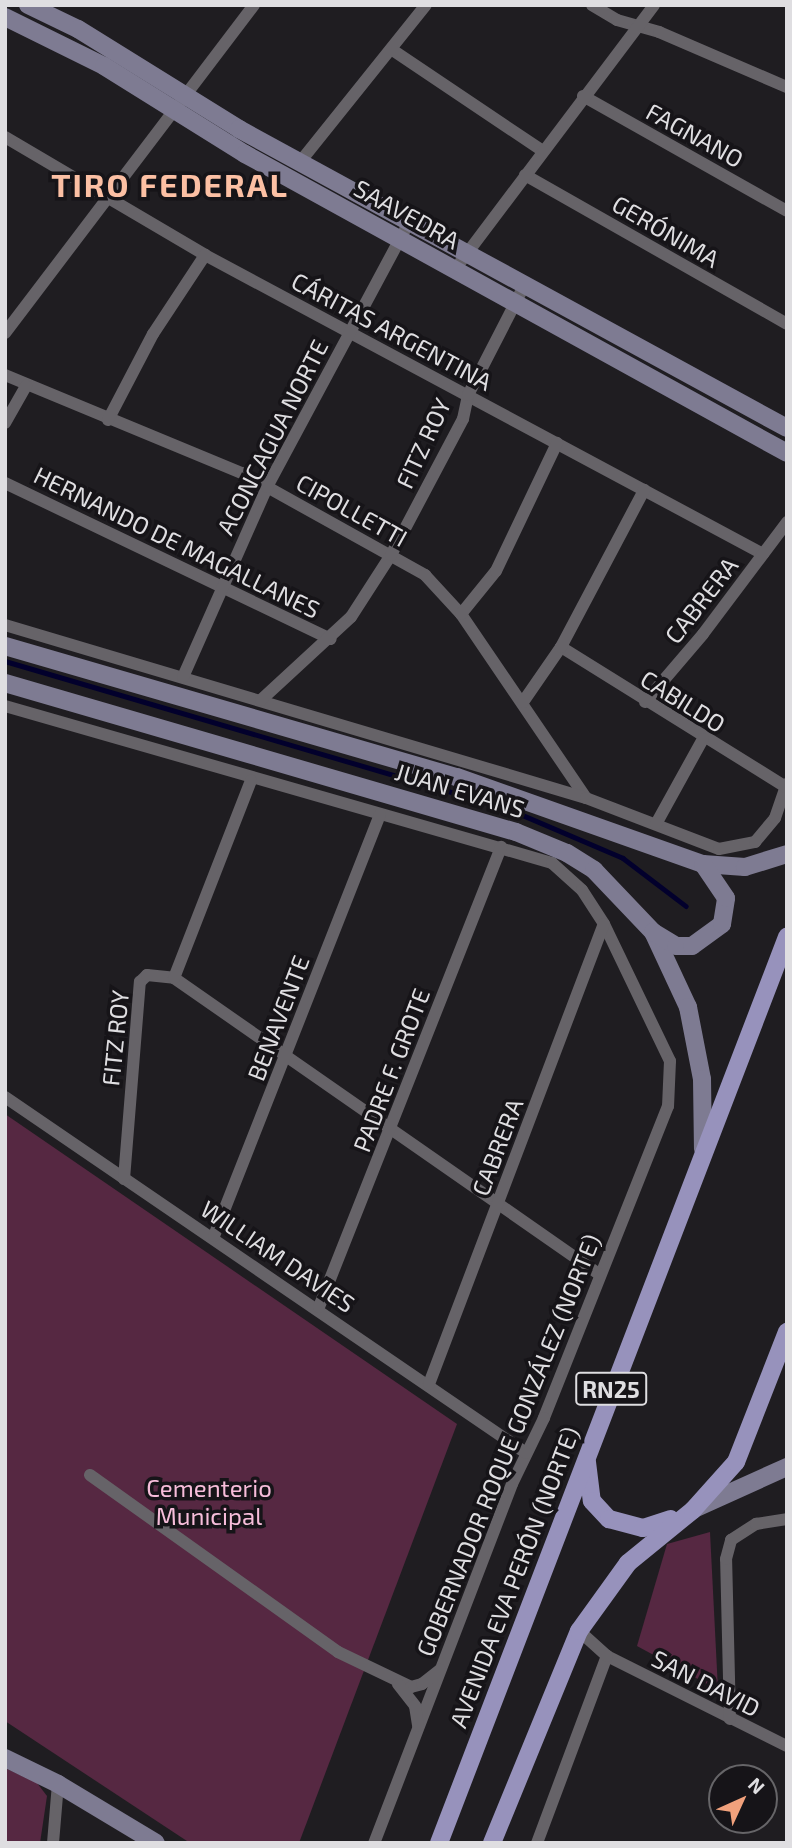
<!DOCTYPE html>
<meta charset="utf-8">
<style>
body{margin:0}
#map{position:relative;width:792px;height:1848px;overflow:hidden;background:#1f1d21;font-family:"Exo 2",sans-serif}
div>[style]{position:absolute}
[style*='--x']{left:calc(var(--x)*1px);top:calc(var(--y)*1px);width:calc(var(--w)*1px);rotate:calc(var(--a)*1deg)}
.green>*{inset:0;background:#562842}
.stream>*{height:4.5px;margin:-2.25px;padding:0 2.25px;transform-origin:2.25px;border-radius:2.25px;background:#02002c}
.street>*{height:12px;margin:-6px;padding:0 6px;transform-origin:6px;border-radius:6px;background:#666368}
.secondary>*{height:18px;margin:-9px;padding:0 9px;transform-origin:9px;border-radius:9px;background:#7e7b92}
.primary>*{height:18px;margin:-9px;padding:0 9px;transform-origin:9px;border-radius:9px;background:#9792bc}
span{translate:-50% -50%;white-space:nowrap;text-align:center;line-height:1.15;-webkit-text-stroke:7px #161418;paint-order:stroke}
.shield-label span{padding:2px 5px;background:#161418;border:2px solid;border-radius:5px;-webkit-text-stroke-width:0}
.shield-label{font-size:23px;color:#dfdee1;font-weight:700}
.street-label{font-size:24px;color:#dfdee1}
.park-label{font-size:24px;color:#f7bdda}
.district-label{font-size:32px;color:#fcc0a4;font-weight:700;letter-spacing:2px}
.frame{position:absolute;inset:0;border:7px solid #dfdee1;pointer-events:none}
.north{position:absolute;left:708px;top:1764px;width:70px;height:70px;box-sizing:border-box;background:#161418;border:2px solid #666568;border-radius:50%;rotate:45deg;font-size:19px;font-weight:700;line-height:28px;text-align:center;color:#dfdee1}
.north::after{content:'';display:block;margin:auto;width:24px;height:32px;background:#f1a17c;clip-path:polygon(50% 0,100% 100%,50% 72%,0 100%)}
</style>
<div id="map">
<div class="green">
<div style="clip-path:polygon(5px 1114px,457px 1424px,299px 1843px,190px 1843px,5px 1721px)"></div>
<div style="clip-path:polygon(710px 1532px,718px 1690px,637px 1646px,667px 1544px)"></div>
<div style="clip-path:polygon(5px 1768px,37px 1783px,47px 1796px,40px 1843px,5px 1843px)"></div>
</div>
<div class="stream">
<div style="--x:5;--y:661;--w:522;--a:16.35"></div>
<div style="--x:506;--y:808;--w:127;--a:23.1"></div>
<div style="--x:623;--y:858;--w:79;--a:37.3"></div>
</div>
<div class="street">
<div style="--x:592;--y:5;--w:29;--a:31"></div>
<div style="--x:617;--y:20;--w:44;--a:15.9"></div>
<div style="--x:659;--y:32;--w:139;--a:23.3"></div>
<div style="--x:391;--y:49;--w:183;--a:33.9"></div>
<div style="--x:583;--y:96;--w:234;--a:29.4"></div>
<div style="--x:5;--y:137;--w:232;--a:30.5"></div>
<div style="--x:205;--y:255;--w:633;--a:28.18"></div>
<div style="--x:300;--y:162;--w:201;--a:-51.3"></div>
<div style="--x:525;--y:175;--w:301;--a:29.6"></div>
<div style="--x:456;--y:268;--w:329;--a:-53"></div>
<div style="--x:5;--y:333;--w:412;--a:-52.8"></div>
<div style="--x:5;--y:375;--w:256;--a:22.5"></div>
<div style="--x:242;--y:473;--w:210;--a:29.1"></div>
<div style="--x:425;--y:575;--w:53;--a:47.3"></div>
<div style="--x:461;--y:614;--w:222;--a:55.8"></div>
<div style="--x:108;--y:420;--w:97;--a:-62.4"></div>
<div style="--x:153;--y:334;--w:95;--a:-56.6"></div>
<div style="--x:5;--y:423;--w:43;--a:-60.4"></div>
<div style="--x:5;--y:483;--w:361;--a:25.6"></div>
<div style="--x:461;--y:614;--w:55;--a:-50.9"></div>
<div style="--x:496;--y:571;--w:142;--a:-64.5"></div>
<div style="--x:5;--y:625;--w:606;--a:16.58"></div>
<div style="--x:586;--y:798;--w:142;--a:21"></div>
<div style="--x:719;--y:849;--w:37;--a:-11"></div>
<div style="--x:755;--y:842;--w:31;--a:-50"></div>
<div style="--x:775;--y:818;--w:36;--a:-71"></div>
<div style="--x:561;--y:647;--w:265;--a:31.9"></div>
<div style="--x:183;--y:677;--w:208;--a:-66.1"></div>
<div style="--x:267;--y:487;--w:301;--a:-61.8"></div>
<div style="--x:261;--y:700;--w:122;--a:-42.7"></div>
<div style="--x:351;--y:617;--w:74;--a:-57.2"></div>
<div style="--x:391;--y:555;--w:154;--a:-62.1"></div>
<div style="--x:463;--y:419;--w:25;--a:-78"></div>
<div style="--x:468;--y:395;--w:123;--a:-62.8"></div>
<div style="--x:523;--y:702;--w:67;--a:-55.4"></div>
<div style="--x:561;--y:647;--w:178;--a:-62.1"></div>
<div style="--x:645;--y:702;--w:89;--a:-49.5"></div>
<div style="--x:703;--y:634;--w:140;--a:-53.1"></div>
<div style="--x:5;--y:706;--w:569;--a:16.01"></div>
<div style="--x:552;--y:863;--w:40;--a:42"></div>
<div style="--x:582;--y:890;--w:40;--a:57.1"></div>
<div style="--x:604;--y:924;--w:152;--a:64.3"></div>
<div style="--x:670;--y:1061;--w:45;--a:92.5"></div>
<div style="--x:668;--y:1106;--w:336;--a:111.7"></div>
<div style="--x:544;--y:1418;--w:73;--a:115.9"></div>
<div style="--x:512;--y:1484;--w:385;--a:111"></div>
<div style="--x:656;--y:824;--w:97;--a:-61.1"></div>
<div style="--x:174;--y:978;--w:518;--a:34.86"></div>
<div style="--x:5;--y:1097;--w:631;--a:34.34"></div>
<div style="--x:124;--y:1179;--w:198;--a:-85.4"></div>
<div style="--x:140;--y:982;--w:10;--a:-45"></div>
<div style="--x:147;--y:975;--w:27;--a:6"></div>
<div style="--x:174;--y:978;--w:212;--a:-68.7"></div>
<div style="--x:214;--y:1236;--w:453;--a:-68.5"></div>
<div style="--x:319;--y:1307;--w:495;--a:-68.4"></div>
<div style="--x:429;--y:1384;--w:492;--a:-69.2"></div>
<div style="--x:90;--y:1475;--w:305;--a:35.5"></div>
<div style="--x:338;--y:1652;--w:81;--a:25.6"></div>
<div style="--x:411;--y:1687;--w:11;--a:-15"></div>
<div style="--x:422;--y:1684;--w:23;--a:-38"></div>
<div style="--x:607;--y:1656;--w:201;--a:26.6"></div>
<div style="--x:398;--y:1684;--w:28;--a:52"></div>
<div style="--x:415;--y:1706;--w:20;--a:81"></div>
<div style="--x:730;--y:1719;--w:160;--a:-91.4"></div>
<div style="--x:726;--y:1559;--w:20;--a:-75"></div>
<div style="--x:731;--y:1540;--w:30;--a:-33"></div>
<div style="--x:756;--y:1524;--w:31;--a:-9"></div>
<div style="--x:53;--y:1843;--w:59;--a:-85.2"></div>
<div style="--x:537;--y:1843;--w:200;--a:-69.5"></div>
<div style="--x:607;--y:1656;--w:38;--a:-138"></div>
</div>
<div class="secondary">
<div style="--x:28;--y:5;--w:55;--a:25.6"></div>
<div style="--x:78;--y:29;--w:190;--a:31.8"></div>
<div style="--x:239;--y:129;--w:624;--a:28.62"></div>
<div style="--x:5;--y:17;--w:110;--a:26.3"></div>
<div style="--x:104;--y:66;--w:166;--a:32"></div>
<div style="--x:245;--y:154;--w:619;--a:28.88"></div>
<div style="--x:5;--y:646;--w:471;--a:16.2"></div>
<div style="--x:457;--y:777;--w:261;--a:19.5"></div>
<div style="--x:703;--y:864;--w:42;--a:4.1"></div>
<div style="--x:745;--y:867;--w:44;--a:-17.2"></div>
<div style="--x:5;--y:683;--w:532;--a:16.26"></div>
<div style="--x:516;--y:832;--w:55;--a:22.4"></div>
<div style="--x:567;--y:853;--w:32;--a:32"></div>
<div style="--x:594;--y:870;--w:86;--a:46.4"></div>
<div style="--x:653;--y:932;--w:83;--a:65"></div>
<div style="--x:688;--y:1007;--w:73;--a:79"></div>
<div style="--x:702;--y:1079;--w:70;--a:89.2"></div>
<div style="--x:653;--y:932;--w:27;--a:31"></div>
<div style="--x:676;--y:946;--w:16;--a:0"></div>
<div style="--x:692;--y:946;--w:37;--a:-36"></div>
<div style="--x:722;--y:924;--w:26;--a:-81"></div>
<div style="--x:726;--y:898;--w:41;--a:-124.1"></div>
<div style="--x:696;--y:1508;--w:100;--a:-24.3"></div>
<div style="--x:5;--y:1758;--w:59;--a:26.1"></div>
<div style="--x:58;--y:1784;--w:114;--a:31"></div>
</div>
<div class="primary">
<div style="--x:587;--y:1462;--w:39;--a:83"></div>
<div style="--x:592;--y:1501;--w:25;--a:47"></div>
<div style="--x:609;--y:1519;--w:35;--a:15"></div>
<div style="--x:643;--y:1528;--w:29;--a:-18"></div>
<div style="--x:439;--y:1843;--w:971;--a:-68.99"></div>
<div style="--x:492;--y:1843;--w:229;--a:-67.7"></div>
<div style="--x:579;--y:1631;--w:84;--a:-54.2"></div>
<div style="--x:628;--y:1563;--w:84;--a:-39.2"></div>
<div style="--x:693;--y:1510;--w:64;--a:-48.1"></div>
<div style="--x:736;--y:1462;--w:140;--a:-68.6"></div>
</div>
<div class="shield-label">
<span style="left:611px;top:1389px">RN25</span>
</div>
<div class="street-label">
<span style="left:695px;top:135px;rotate:29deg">FAGNANO</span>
<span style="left:407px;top:214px;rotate:29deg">SAAVEDRA</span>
<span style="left:666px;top:231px;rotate:30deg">GERÓNIMA</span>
<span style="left:392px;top:331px;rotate:28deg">CÁRITAS ARGENTINA</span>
<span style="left:272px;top:437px;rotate:-63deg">ACONCAGUA NORTE</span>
<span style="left:423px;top:443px;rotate:-65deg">FITZ ROY</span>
<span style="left:352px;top:510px;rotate:29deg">CIPOLLETTI</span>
<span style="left:177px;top:542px;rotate:26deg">HERNANDO DE MAGALLANES</span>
<span style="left:701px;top:600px;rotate:-52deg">CABRERA</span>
<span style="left:683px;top:701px;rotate:32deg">CABILDO</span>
<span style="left:460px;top:790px;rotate:17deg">JUAN EVANS</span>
<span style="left:278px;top:1018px;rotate:-69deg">BENAVENTE</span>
<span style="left:115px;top:1038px;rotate:-84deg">FITZ ROY</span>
<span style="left:391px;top:1070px;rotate:-69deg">PADRE F. GROTE</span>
<span style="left:497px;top:1147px;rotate:-69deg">CABRERA</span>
<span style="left:278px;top:1256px;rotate:34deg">WILLIAM DAVIES</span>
<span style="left:508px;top:1445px;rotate:-68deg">GOBERNADOR ROQUE GONZÁLEZ (NORTE)</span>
<span style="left:514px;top:1577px;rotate:-69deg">AVENIDA EVA PERÓN (NORTE)</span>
<span style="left:706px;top:1683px;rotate:27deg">SAN DAVID</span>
</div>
<div class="park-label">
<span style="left:209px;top:1502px">Cementerio<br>Municipal</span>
</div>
<div class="district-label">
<span style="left:170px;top:184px">TIRO FEDERAL</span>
</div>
<div class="frame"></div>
<div class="north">N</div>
</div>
